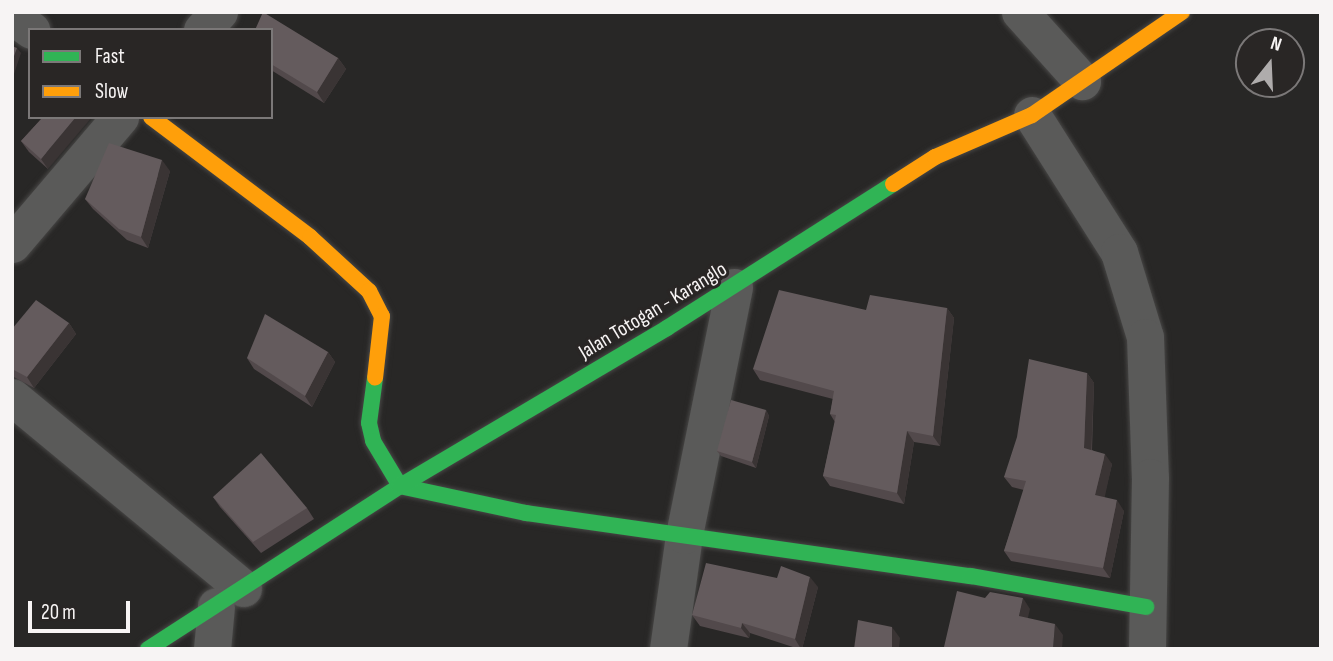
<!DOCTYPE html>
<style>
body{margin:0}
#map{position:relative;width:1333px;height:661px;overflow:hidden;background:#282726;font-family:"Sofia Sans Condensed",sans-serif}
div>[style]{position:absolute}
[style*='--x']{left:calc(var(--x)*1px);top:calc(var(--y)*1px);width:calc(var(--w)*1px);rotate:calc(var(--a)*1deg)}
.roads{filter:drop-shadow(0 0 2px #474645) drop-shadow(0 0 2px #474645)}
.street>*{height:37px;margin:-18.5px;padding:0 18.5px;transform-origin:18.5px;border-radius:18.5px;background:#5a5a59}
.fast>*{height:16px;margin:-8px;padding:0 8px;transform-origin:8px;border-radius:8px;background:#30b455}
.slow>*{height:16px;margin:-8px;padding:0 8px;transform-origin:8px;border-radius:8px;background:#ff9f0a}
.wall>*{inset:0;background:#52494b}
.shaded-wall>*{inset:0;background:#3a3434}
.building>*{inset:0;background:#645b5d}
span{translate:-50% -50%;white-space:nowrap;text-align:center;line-height:1.15;-webkit-text-stroke:6px #292625;paint-order:stroke}
.street-label{font-size:21px;color:#f7f4f4}
.frame{position:absolute;inset:0;border:14px solid #f7f4f4;pointer-events:none}
.legend{position:absolute;left:28px;top:28px;width:245px;height:91px;box-sizing:border-box;background:#292625;border:2px solid #7b7878;margin:0;padding:9px 12px;list-style:none;font-size:21px;color:#f7f4f4}
.legend li{display:flex;align-items:center;gap:14px;height:35px}
.legend b{width:35px;border:2px solid #7b7878}
.north{position:absolute;left:1235px;top:28px;width:70px;height:70px;box-sizing:border-box;background:#292625;border:2px solid #7b7878;border-radius:50%;rotate:18deg;font-size:19px;font-weight:700;line-height:28px;text-align:center;color:#f7f4f4}
.north::after{content:'';display:block;margin:auto;width:24px;height:32px;background:#afacac;clip-path:polygon(50% 0,100% 100%,50% 72%,0 100%)}
.scale{position:absolute;left:28px;top:601px;width:102px;height:32px;box-sizing:border-box;border:4px solid #f7f4f4;border-top:0;padding-left:9px;font-size:21px;line-height:24px;white-space:nowrap;color:#f7f4f4;-webkit-text-stroke:5px #292625;paint-order:stroke}
</style>
<div id="map">
<div class="roads">
<div class="street">
<div style="--x:1020;--y:12;--w:93;--a:48.1"></div>
<div style="--x:12;--y:16;--w:24;--a:36"></div>
<div style="--x:202;--y:30;--w:25;--a:-47"></div>
<div style="--x:1032;--y:115;--w:162;--a:57.6"></div>
<div style="--x:1119;--y:252;--w:89;--a:73"></div>
<div style="--x:1145;--y:337;--w:140;--a:88"></div>
<div style="--x:1150;--y:477;--w:172;--a:91"></div>
<div style="--x:12;--y:244;--w:167;--a:-49.6"></div>
<div style="--x:12;--y:397;--w:300;--a:39.6"></div>
<div style="--x:212;--y:649;--w:43;--a:-84.7"></div>
<div style="--x:668;--y:649;--w:115;--a:-82"></div>
<div style="--x:684;--y:535;--w:253;--a:-78.6"></div>
</div>
<div class="fast">
<div style="--x:375;--y:378;--w:45;--a:97.6"></div>
<div style="--x:369;--y:423;--w:18;--a:77"></div>
<div style="--x:373;--y:441;--w:52;--a:59"></div>
<div style="--x:400;--y:486;--w:129;--a:12.1"></div>
<div style="--x:526;--y:513;--w:449;--a:8.1"></div>
<div style="--x:971;--y:576;--w:178;--a:10"></div>
<div style="--x:148;--y:649;--w:300;--a:-32.9"></div>
<div style="--x:400;--y:486;--w:310;--a:-30.6"></div>
<div style="--x:667;--y:328;--w:268;--a:-32.5"></div>
</div>
<div class="slow">
<div style="--x:151;--y:117;--w:199;--a:37"></div>
<div style="--x:310;--y:237;--w:80;--a:42.5"></div>
<div style="--x:369;--y:291;--w:28;--a:63"></div>
<div style="--x:382;--y:316;--w:62;--a:96.4"></div>
<div style="--x:893;--y:184;--w:50;--a:-32.7"></div>
<div style="--x:935;--y:157;--w:106;--a:-23.4"></div>
<div style="--x:1032;--y:115;--w:182;--a:-34.5"></div>
</div>
</div>
<div class="wall">
<div style="clip-path:polygon(271px 30px,338px 58px,346px 69px,324px 103px,271px 70px)"></div>
<div style="clip-path:polygon(43px 117px,48px 169px,29px 152px,21px 141px)"></div>
<div style="clip-path:polygon(170px 171px,148px 248px,127px 240px,93px 209px,85px 199px)"></div>
<div style="clip-path:polygon(947px 308px,954px 318px,940px 446px,914px 442px,904px 504px,830px 486px,823px 476px,835px 422px,830px 414px,833px 399px,760px 380px,753px 369px,866px 310px)"></div>
<div style="clip-path:polygon(69px 323px,76px 334px,34px 388px,12px 376px,12px 329px)"></div>
<div style="clip-path:polygon(328px 352px,335px 362px,312px 407px,254px 369px,247px 358px)"></div>
<div style="clip-path:polygon(1087px 373px,1094px 383px,1092px 450px,1112px 464px,1104px 497px,1124px 511px,1110px 578px,1011px 561px,1004px 551px,1024px 490px,1012px 487px,1004px 477px)"></div>
<div style="clip-path:polygon(766px 410px,769px 416px,756px 468px,721px 456px,717px 451px)"></div>
<div style="clip-path:polygon(213px 497px,307px 508px,314px 519px,261px 553px,220px 507px)"></div>
<div style="clip-path:polygon(818px 587px,802px 649px,799px 649px,750px 633px,749px 638px,700px 626px,692px 615px)"></div>
</div>
<div class="shaded-wall">
<div style="clip-path:polygon(17px 48px,21px 53px,12px 80px,12px 62px)"></div>
<div style="clip-path:polygon(338px 58px,346px 69px,324px 103px,317px 92px)"></div>
<div style="clip-path:polygon(76px 117px,92px 117px,48px 169px,41px 159px)"></div>
<div style="clip-path:polygon(162px 160px,170px 171px,148px 248px,141px 237px)"></div>
<div style="clip-path:polygon(947px 308px,954px 318px,940px 446px,933px 436px)"></div>
<div style="clip-path:polygon(69px 323px,76px 334px,34px 388px,27px 377px)"></div>
<div style="clip-path:polygon(328px 352px,335px 362px,312px 407px,305px 396px)"></div>
<div style="clip-path:polygon(1087px 373px,1094px 383px,1091px 458px,1084px 448px)"></div>
<div style="clip-path:polygon(766px 410px,769px 416px,756px 468px,752px 462px)"></div>
<div style="clip-path:polygon(907px 431px,914px 442px,904px 504px,897px 493px)"></div>
<div style="clip-path:polygon(1105px 454px,1112px 464px,1103px 505px,1095px 495px)"></div>
<div style="clip-path:polygon(1117px 500px,1124px 511px,1110px 578px,1103px 568px)"></div>
<div style="clip-path:polygon(810px 577px,818px 587px,802px 649px,801px 649px,795px 639px)"></div>
<div style="clip-path:polygon(1023px 598px,1030px 609px,1026px 626px,1019px 616px)"></div>
<div style="clip-path:polygon(742px 623px,750px 633px,749px 638px,741px 628px)"></div>
<div style="clip-path:polygon(1055px 624px,1063px 635px,1062px 649px,1053px 649px)"></div>
<div style="clip-path:polygon(892px 627px,900px 638px,899px 649px,892px 649px)"></div>
</div>
<div class="building">
<div style="clip-path:polygon(263px 12px,338px 58px,317px 92px,271px 64px,271px 30px,255px 30px)"></div>
<div style="clip-path:polygon(12px 46px,17px 48px,12px 62px)"></div>
<div style="clip-path:polygon(43px 117px,76px 117px,41px 159px,21px 141px)"></div>
<div style="clip-path:polygon(109px 143px,162px 160px,141px 237px,119px 229px,85px 199px)"></div>
<div style="clip-path:polygon(779px 290px,866px 310px,870px 295px,947px 308px,933px 436px,907px 431px,897px 493px,823px 476px,836px 415px,830px 414px,834px 391px,753px 369px)"></div>
<div style="clip-path:polygon(36px 300px,69px 323px,27px 377px,12px 369px,12px 329px)"></div>
<div style="clip-path:polygon(265px 314px,328px 352px,305px 396px,247px 358px)"></div>
<div style="clip-path:polygon(1029px 359px,1087px 373px,1084px 448px,1105px 454px,1095px 495px,1117px 500px,1103px 568px,1004px 551px,1026px 481px,1004px 477px,1017px 437px)"></div>
<div style="clip-path:polygon(731px 400px,766px 410px,752px 462px,717px 451px)"></div>
<div style="clip-path:polygon(261px 453px,307px 508px,253px 542px,213px 497px)"></div>
<div style="clip-path:polygon(706px 563px,777px 578px,781px 566px,810px 577px,795px 639px,742px 623px,741px 628px,692px 615px)"></div>
<div style="clip-path:polygon(957px 591px,985px 598px,990px 592px,1023px 598px,1019px 616px,1055px 624px,1053px 649px,953px 649px,944px 647px)"></div>
<div style="clip-path:polygon(858px 620px,892px 627px,892px 649px,854px 649px)"></div>
</div>
<div class="street-label">
<span style="left:653px;top:311px;rotate:-31deg">Jalan Totogan - Karanglo</span>
</div>
<div class="frame"></div>
<ul class="legend">
<li><b style="height:9px;background:#30b455"></b>Fast</li>
<li><b style="height:9px;background:#ff9f0a"></b>Slow</li>
</ul>
<div class="north">N</div>
<div class="scale">20 m</div>
</div>
